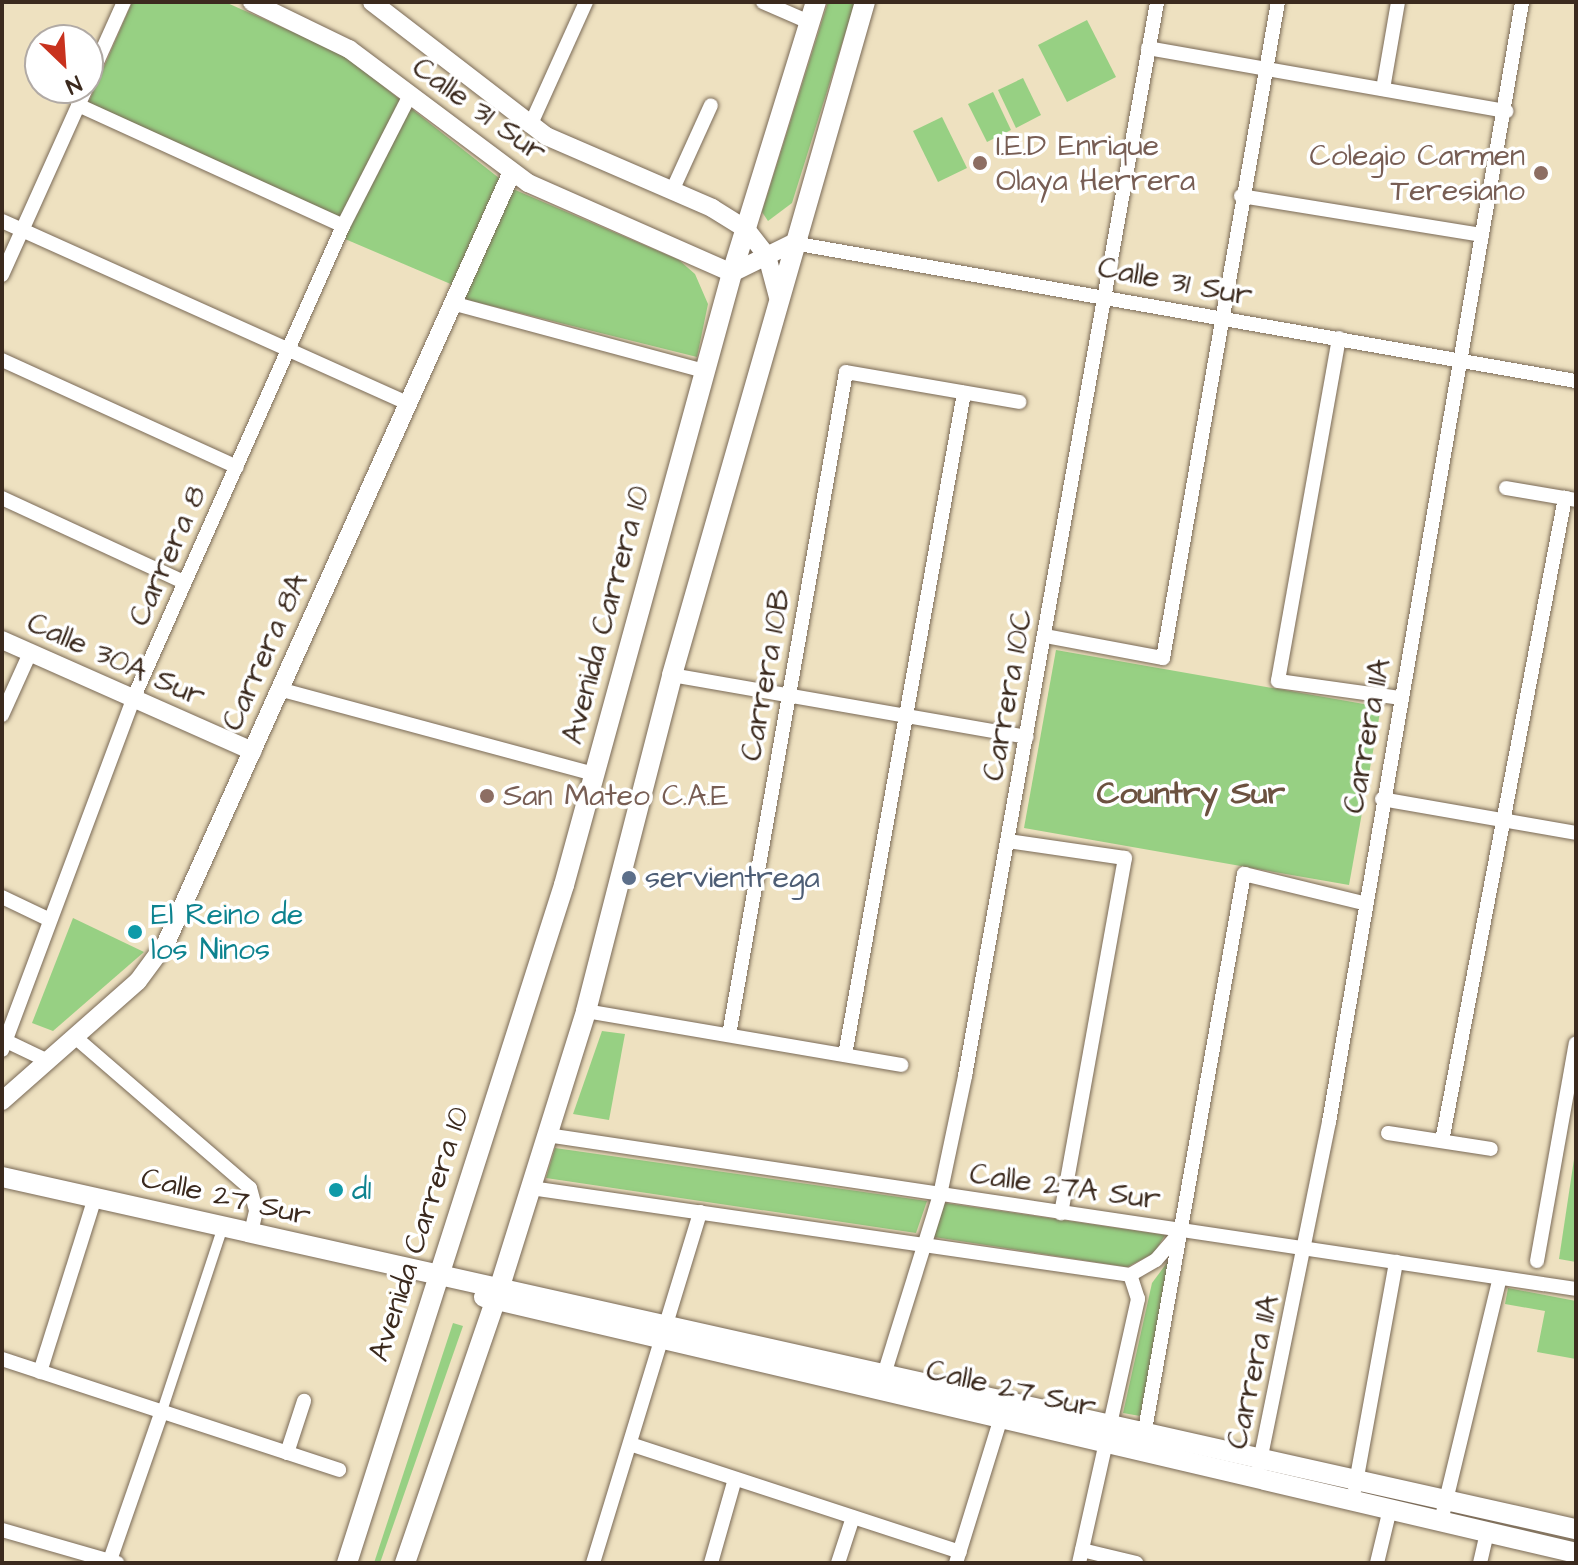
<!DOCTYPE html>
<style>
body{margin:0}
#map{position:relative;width:1578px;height:1565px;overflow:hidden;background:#eee1c0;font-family:"Architects Daughter",sans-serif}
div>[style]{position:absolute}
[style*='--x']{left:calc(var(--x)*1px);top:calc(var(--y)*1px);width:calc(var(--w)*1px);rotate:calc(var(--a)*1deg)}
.green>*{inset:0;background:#97d083}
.roads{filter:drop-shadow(0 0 2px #7a6a57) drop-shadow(0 0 2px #7a6a57)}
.pedestrian>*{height:10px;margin:-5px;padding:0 5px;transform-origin:5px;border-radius:5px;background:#fff}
.minor>*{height:14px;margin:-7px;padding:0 7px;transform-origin:7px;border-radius:7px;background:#fff}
.tertiary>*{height:18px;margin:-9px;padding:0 9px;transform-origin:9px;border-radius:9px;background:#fff}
.secondary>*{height:20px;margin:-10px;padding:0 10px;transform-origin:10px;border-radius:10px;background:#fff}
.dots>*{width:22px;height:22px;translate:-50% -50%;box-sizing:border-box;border:4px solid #fff;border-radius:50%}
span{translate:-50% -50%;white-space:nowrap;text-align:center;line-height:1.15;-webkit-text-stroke:7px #fff;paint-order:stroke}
.street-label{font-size:30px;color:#3b2a1e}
.education-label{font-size:30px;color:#785e54}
.left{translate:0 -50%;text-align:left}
.right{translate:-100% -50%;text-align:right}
.service-label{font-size:30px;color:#4e5e75}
.culture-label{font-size:30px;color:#0d838f}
.neighbourhood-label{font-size:32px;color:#6c5240;font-weight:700}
.frame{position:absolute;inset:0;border:4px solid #3b2a1e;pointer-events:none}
.north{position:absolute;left:24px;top:24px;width:80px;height:80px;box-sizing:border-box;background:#fff;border:2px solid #b1aaa5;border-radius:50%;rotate:155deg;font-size:22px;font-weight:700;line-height:32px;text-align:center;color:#3b2a1e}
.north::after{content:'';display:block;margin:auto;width:28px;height:36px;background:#c8321e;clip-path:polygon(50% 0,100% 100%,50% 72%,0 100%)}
</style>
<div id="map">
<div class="green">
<div style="clip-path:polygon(127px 2px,225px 2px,322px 45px,350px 60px,513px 189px,679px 260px,695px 274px,708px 304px,697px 357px,464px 299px,467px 291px,345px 239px,351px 224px,87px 106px,131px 5px)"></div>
<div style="clip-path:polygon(828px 2px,855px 2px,792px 203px,768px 221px,762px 212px)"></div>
<div style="clip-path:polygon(1087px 20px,1116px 77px,1067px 102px,1038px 45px)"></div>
<div style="clip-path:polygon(1023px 78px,1041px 115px,1016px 128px,998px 90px)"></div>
<div style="clip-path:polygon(993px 92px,1011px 130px,987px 142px,968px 104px)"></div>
<div style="clip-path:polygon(942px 117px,967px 168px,938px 182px,913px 131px)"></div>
<div style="clip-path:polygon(1056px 650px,1381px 707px,1349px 885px,1024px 828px)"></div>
<div style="clip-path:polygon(73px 918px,144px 952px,53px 1031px,32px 1023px)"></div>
<div style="clip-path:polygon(602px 1031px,625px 1034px,609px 1120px,573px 1114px)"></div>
<div style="clip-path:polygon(1576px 1146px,1576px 1262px,1559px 1259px)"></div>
<div style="clip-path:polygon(555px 1148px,927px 1201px,916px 1233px,546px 1178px)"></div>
<div style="clip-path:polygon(945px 1203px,1165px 1235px,1154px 1253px,1127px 1267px,934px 1237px)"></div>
<div style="clip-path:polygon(1175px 1252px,1140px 1416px,1123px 1413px,1152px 1283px)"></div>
<div style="clip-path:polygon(1508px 1288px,1576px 1301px,1576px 1359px,1537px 1352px,1545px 1311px,1505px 1304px)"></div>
<div style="clip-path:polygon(453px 1323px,463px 1326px,380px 1563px,374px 1563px)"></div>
</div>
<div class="roads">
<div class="pedestrian">
<div style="--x:162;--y:1411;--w:194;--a:-71.7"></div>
</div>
<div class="minor">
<div style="--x:763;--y:2;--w:50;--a:23.5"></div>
<div style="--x:1148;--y:48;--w:364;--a:10"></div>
<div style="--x:88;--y:82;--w:88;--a:-65.8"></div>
<div style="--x:1383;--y:89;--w:88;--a:-80.2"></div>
<div style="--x:78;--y:105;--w:291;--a:24.5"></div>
<div style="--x:530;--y:126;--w:136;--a:-65.7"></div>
<div style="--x:672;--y:191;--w:94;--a:-65.6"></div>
<div style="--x:1241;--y:196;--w:244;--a:9.2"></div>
<div style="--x:2;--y:221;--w:442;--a:24.2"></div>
<div style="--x:793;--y:243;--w:795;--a:10"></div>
<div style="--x:2;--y:275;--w:205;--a:-65.8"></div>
<div style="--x:452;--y:303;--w:261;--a:15.1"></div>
<div style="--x:1339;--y:338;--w:348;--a:100.1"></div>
<div style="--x:1278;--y:681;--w:123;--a:7.9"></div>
<div style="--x:2;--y:360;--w:258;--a:24.5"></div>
<div style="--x:1506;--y:488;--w:71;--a:9.7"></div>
<div style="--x:2;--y:498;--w:200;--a:24.8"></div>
<div style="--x:1045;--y:636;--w:120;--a:10.6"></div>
<div style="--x:1163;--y:658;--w:666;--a:-80.06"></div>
<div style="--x:672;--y:675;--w:360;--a:9.9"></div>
<div style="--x:279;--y:689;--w:327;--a:15.1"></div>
<div style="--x:2;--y:715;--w:68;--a:-65.7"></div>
<div style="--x:1382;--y:799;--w:197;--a:9.9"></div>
<div style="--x:1008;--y:841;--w:118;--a:8.3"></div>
<div style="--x:1125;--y:858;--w:361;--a:100.2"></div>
<div style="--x:2;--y:897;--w:53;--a:25.6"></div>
<div style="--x:586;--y:1011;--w:320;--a:9.7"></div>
<div style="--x:729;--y:1035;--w:673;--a:-79.99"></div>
<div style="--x:846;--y:372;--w:176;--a:9.8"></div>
<div style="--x:75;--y:1037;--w:231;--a:40.8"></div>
<div style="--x:250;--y:1188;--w:24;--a:75"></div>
<div style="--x:256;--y:1211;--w:23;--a:103"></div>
<div style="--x:2;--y:1039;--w:51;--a:25.6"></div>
<div style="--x:2;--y:1050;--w:375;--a:-69.5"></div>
<div style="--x:133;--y:699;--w:518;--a:-66.06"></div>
<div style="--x:343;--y:226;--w:147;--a:-62.9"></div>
<div style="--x:845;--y:1055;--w:673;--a:-79.81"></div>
<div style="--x:1388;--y:1133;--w:104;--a:8.8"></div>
<div style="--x:547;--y:1135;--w:1040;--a:8.51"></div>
<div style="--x:1442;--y:1141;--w:655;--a:-79.17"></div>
<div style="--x:531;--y:1188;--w:605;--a:8.26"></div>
<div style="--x:1537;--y:1261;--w:221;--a:-79.9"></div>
<div style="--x:1130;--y:1275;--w:30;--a:-30"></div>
<div style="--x:1156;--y:1260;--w:38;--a:-49"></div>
<div style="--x:2;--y:1359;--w:355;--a:18.2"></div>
<div style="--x:40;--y:1372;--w:182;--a:-72.5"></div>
<div style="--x:882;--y:1381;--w:195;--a:-72.7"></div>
<div style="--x:940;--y:1195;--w:122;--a:-78.1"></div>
<div style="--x:965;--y:1076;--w:1091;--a:-79.86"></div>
<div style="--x:1145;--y:1430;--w:565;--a:-79.9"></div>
<div style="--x:1244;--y:874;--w:122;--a:13.7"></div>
<div style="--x:630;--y:1444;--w:347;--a:18.1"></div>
<div style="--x:287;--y:1453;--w:55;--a:-71.9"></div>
<div style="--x:1259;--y:1466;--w:351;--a:-78.5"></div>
<div style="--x:1329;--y:1122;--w:1137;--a:-80.22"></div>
<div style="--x:1355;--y:1488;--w:230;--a:-79.7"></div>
<div style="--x:1441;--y:1521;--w:250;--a:-76.4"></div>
<div style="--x:2;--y:1530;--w:120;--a:16"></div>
<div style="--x:1082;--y:1550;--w:56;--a:13.5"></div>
<div style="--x:109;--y:1563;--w:161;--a:-70.8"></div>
<div style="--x:593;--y:1563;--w:367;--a:-73"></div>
<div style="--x:711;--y:1563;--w:87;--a:-74.1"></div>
<div style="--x:838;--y:1563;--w:48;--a:-71.9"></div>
<div style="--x:956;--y:1563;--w:159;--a:-72.8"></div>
<div style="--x:1079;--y:1563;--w:271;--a:-77.4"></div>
<div style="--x:1138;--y:1299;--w:25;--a:-108"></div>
<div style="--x:1377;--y:1563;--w:56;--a:-76.5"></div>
<div style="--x:1480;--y:1563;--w:32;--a:-77"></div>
</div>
<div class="tertiary">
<div style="--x:252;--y:2;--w:108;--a:25.9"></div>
<div style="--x:349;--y:49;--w:224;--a:36.8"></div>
<div style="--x:528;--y:183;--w:223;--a:23.8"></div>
<div style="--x:732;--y:273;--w:68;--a:-26.2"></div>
<div style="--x:372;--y:2;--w:220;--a:37.6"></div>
<div style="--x:546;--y:136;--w:181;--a:23.4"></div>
<div style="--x:712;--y:208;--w:40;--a:32"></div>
<div style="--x:746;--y:229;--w:34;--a:52"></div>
<div style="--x:767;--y:256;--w:42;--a:75"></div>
<div style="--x:2;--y:640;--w:274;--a:23.9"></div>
<div style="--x:2;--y:1101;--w:181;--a:-41.4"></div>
<div style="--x:138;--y:981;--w:47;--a:-53.6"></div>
<div style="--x:166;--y:943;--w:843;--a:-65.84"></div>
</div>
<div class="secondary">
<div style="--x:2;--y:1177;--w:1613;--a:12.61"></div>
<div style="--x:484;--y:1297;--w:1122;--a:13.19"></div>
<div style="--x:347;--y:1563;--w:712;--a:-72.25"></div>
<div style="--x:564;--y:885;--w:635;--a:-74.65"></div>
<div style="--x:732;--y:273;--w:284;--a:-72.8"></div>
<div style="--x:405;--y:1563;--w:276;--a:-71"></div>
<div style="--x:495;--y:1302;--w:305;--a:-72.6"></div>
<div style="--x:586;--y:1011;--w:347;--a:-75.6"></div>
<div style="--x:672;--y:675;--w:700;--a:-74"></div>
</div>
</div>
<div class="dots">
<div style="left:980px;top:163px;background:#8d6e63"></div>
<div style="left:1541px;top:173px;background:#8d6e63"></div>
<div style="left:487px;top:796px;background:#8d6e63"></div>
<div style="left:629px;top:878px;background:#5c6f8a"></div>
<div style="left:135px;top:932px;background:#0f9aa8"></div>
<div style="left:336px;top:1190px;background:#0f9aa8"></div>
</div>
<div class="street-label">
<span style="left:479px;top:110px;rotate:36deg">Calle 31 Sur</span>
<span style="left:1175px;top:282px;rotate:11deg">Calle 31 Sur</span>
<span style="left:168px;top:556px;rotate:-66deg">Carrera 8</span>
<span style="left:606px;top:615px;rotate:-75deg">Avenida Carrera 10</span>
<span style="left:265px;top:652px;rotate:-66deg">Carrera 8A</span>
<span style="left:116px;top:660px;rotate:24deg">Calle 30A Sur</span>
<span style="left:766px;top:675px;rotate:-80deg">Carrera 10B</span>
<span style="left:1008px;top:695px;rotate:-80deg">Carrera 10C</span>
<span style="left:1367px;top:736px;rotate:-80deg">Carrera 11A</span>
<span style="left:1065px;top:1187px;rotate:8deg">Calle 27A Sur</span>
<span style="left:226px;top:1197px;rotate:13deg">Calle 27 Sur</span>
<span style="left:419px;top:1234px;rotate:-72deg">Avenida Carrera 10</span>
<span style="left:1253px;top:1372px;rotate:-78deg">Carrera 11A</span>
<span style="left:1011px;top:1389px;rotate:13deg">Calle 27 Sur</span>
</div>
<div class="education-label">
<span class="left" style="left:996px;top:163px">I.E.D Enrique<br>Olaya Herrera</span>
<span class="right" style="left:1525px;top:173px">Colegio Carmen<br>Teresiano</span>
<span class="left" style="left:503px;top:796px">San Mateo C.A.E</span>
</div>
<div class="service-label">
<span class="left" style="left:645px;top:878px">servientrega</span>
</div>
<div class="culture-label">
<span class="left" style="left:151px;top:932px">El Reino de<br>los Ninos</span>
<span class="left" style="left:352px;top:1190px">d1</span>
</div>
<div class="neighbourhood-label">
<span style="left:1191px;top:794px">Country Sur</span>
</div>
<div class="frame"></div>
<div class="north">N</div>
</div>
